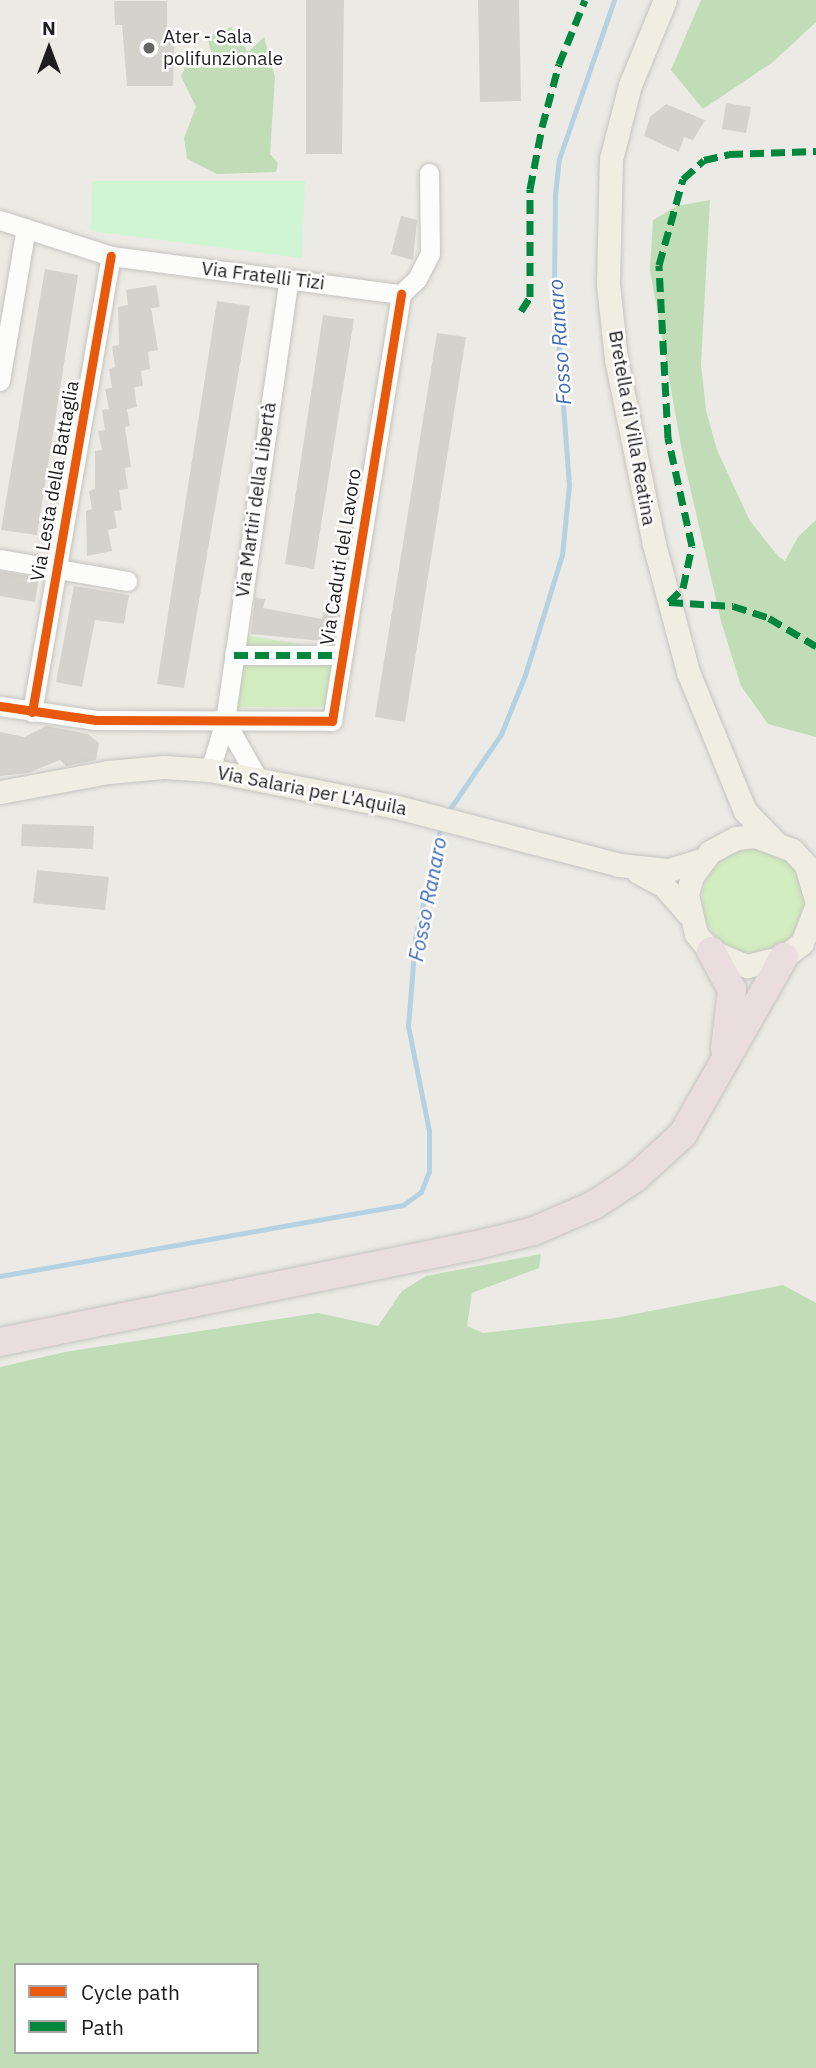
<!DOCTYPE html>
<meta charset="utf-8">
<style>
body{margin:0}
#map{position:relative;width:816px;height:2068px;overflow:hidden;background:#eceae4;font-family:"IBM Plex Sans",sans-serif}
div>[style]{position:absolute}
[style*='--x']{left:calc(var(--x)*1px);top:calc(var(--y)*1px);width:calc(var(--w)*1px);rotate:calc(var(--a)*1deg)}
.grass>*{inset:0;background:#d2edbf}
.round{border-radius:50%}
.forest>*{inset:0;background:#c0ddb7}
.park>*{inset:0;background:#d0f5d5}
.stream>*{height:5px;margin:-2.5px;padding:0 2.5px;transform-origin:2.5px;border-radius:2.5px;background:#b5d2e2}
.building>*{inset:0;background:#d4d2cd}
.roads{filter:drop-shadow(0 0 2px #c4c4c1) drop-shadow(0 0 2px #c4c4c1)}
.minor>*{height:19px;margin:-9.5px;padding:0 9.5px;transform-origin:9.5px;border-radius:9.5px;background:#fcfcfb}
.major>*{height:23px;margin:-11.5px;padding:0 11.5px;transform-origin:11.5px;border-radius:11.5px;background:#f0ede3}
.highway>*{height:28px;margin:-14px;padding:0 14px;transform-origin:14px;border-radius:14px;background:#eadddd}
.quiet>*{height:7px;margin-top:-3.5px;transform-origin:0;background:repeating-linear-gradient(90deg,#00873e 0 14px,transparent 0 21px)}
.cycleway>*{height:9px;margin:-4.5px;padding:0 4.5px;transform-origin:4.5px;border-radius:4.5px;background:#e8590c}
.dots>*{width:19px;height:19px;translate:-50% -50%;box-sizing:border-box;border:4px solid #fff;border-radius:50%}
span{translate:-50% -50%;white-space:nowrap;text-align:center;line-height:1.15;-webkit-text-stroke:5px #fff;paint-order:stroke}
.poi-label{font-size:19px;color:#1d1d1d}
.left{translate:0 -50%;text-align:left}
.street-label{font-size:19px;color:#1d1d1d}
.water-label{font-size:21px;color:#406ab5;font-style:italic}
.legend{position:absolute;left:14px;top:1963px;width:245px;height:91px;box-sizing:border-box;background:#fff;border:2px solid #a5a5a5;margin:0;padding:9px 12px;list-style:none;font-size:21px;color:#1d1d1d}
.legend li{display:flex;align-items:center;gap:14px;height:35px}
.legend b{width:35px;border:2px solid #a5a5a5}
.north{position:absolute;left:14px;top:14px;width:70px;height:70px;-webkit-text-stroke:5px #fff;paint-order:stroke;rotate:0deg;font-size:19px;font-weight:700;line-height:28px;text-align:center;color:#1d1d1d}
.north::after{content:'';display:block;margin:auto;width:24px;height:32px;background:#1d1d1d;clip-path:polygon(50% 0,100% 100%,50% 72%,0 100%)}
</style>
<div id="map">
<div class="grass">
<div style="clip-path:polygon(245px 635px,336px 650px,329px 707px,234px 707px)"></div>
<div class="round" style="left:702px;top:849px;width:104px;height:104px"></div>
</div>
<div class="forest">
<div style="clip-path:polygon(701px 0,816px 0,816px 22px,773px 62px,703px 109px,671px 70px)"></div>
<div style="clip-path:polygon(231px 27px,248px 52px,264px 37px,275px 77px,270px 154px,278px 163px,276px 172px,217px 174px,187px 159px,184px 138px,196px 107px,181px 76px,188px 61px,212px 55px,207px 37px)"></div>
<div style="clip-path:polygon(710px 200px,701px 364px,706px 410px,717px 450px,750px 521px,778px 556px,785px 561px,798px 537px,816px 520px,816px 737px,768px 724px,741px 686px,721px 621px,683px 457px,650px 270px,653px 220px,677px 206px)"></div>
<div style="clip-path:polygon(evenodd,541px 1254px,539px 1268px,472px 1293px,467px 1326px,483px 1333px,615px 1318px,783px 1285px,816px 1303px,816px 2068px,0 2068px,0 1367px,65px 1352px,318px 1313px,378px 1326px,402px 1291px,426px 1276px,541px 1254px,16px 1965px,257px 1965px,257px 2052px,16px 2052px,16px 1965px)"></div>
</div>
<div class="park">
<div style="clip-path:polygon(92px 181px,305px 181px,302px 258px,91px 231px)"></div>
</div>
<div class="stream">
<div style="--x:447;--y:813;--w:96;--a:-55.6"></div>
<div style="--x:501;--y:734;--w:64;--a:-67.9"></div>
<div style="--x:525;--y:675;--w:126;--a:-72.9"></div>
<div style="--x:562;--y:555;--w:70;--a:-84.3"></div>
<div style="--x:569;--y:485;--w:199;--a:-94.3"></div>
<div style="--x:554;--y:287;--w:92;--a:-89.4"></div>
<div style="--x:555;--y:195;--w:36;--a:-84"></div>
<div style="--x:559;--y:159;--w:168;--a:-70.9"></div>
<div style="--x:0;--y:1276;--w:409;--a:-10"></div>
<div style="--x:403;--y:1205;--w:22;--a:-36"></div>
<div style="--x:421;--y:1192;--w:22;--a:-69"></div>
<div style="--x:429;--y:1171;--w:40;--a:-90"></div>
<div style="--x:429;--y:1131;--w:107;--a:-101.3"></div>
<div style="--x:408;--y:1026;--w:87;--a:-85.4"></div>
<div style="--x:415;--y:939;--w:117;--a:-77.2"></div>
</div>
<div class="building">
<div style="clip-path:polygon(306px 0,344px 0,342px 154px,306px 154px)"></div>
<div style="clip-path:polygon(478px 0,519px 0,521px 101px,480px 102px)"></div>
<div style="clip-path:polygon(114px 1px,167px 1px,167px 29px,175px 29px,173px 86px,127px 86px,122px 25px,115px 25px)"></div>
<div style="clip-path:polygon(726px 103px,751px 107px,746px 133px,722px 129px)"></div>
<div style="clip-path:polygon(666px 104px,705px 120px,693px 140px,684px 137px,679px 152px,644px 136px,650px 117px)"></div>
<div style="clip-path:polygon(401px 216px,417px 220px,413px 260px,391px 254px)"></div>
<div style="clip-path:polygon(45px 269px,78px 275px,37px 535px,1px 530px)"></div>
<div style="clip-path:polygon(156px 285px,160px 307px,151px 308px,158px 350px,148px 352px,150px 369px,141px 371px,143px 386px,134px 387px,137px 407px,127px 409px,130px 426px,125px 427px,131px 467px,125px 468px,128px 489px,119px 490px,122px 510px,114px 511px,117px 528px,108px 530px,112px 551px,87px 556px,86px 511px,92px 509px,89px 491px,95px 489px,95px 451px,102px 450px,98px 431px,105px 430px,102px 410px,109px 409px,105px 389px,112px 388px,109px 369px,115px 367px,112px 346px,119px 345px,118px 307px,128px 305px,126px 290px)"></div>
<div style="clip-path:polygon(217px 301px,250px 306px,184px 688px,157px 684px)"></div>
<div style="clip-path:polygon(323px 315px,354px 319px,314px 569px,285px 564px)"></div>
<div style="clip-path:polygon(437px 333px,466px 337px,405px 722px,375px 717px)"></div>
<div style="clip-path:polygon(0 571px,39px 578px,35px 602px,0 596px)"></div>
<div style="clip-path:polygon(74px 586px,129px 595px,124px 624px,95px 620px,82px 687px,56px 682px)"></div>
<div style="clip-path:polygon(255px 598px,265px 599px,263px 608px,322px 619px,324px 611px,337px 613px,332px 642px,251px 634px)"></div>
<div style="clip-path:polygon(46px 726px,88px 734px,99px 743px,96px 760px,66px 766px,60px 760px,28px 773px,0 776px,0 732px,24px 737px)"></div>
<div style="clip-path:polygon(22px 824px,94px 826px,93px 849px,21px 846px)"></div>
<div style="clip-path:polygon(37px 870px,109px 877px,105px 910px,33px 903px)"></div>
</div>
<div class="roads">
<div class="minor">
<div style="--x:0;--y:220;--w:117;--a:18"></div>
<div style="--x:111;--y:256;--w:292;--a:7.5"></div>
<div style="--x:401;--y:294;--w:22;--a:-43"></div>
<div style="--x:417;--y:279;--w:28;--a:-63"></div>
<div style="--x:430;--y:254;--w:81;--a:-90.7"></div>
<div style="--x:0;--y:381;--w:155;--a:-80.4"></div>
<div style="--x:0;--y:559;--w:129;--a:9.8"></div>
<div style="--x:234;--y:655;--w:108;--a:0"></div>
<div style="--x:0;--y:706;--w:97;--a:8.3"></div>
<div style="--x:96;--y:720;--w:236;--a:0.2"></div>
<div style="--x:332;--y:721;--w:433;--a:-80.8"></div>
<div style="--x:32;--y:712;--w:463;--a:-80.2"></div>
<div style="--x:225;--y:721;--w:447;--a:-81.8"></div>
<div style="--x:210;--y:770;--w:51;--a:-73"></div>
<div style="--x:225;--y:721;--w:64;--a:60.3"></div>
</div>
<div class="major">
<div style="--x:665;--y:0;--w:92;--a:112.4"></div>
<div style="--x:630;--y:85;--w:76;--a:104.4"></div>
<div style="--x:611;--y:159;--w:125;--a:91.4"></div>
<div style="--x:608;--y:284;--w:75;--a:83.9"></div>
<div style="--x:616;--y:359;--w:189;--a:78.4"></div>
<div style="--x:654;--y:544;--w:132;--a:75.1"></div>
<div style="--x:688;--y:672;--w:150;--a:67.7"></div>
<div style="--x:745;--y:811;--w:40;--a:46"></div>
<div style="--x:0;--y:792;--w:110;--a:-10.5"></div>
<div style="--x:108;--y:772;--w:56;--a:-5.1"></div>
<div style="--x:164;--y:767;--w:46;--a:3.7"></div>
<div style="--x:210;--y:770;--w:191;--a:11.2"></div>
<div style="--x:397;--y:807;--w:229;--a:14.6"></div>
<div style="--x:619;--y:865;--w:50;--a:5.7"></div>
<div style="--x:669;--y:870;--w:34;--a:-17"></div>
<div style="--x:638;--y:872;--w:30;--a:28"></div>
<div style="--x:664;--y:886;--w:37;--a:49"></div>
<div style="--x:816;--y:900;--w:36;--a:-106"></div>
<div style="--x:806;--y:865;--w:21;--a:-133"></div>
<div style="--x:792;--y:850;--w:40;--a:-159"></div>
<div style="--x:755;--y:836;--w:19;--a:174"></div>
<div style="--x:736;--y:838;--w:30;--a:152"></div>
<div style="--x:710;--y:852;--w:30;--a:127"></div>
<div style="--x:692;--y:876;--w:20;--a:105"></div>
<div style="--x:687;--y:895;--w:40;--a:77"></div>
<div style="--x:696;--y:934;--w:23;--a:49"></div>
<div style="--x:711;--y:951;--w:39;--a:23"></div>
<div style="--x:747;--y:966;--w:38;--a:-14"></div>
<div style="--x:784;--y:957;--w:23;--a:-38"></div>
<div style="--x:802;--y:943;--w:39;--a:-69"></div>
</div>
<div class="highway">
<div style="--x:711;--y:951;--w:44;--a:61.7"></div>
<div style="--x:732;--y:990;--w:59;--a:96.8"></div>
<div style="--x:0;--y:1342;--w:483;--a:-11.5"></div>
<div style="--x:473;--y:1246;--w:63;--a:-13.8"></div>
<div style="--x:534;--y:1231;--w:65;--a:-23.4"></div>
<div style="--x:594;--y:1205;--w:49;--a:-33.4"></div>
<div style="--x:635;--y:1178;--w:65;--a:-42.5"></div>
<div style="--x:683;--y:1134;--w:204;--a:-60.3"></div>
</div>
</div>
<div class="quiet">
<div style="--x:521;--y:311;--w:17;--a:-57"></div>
<div style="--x:530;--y:297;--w:108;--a:-90"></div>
<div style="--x:530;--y:189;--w:63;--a:-79"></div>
<div style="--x:542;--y:127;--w:65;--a:-74.9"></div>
<div style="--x:559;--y:64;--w:69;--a:-67.9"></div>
<div style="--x:669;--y:602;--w:20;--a:-45"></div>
<div style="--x:683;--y:588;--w:43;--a:-77.9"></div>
<div style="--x:692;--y:546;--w:111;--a:-102.5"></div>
<div style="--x:668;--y:438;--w:173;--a:-93"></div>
<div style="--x:659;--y:265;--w:89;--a:-74.4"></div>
<div style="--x:683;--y:179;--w:28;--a:-42"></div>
<div style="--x:704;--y:160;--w:26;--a:-13"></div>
<div style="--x:729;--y:154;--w:87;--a:-2"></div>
<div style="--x:669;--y:602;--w:64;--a:3.6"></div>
<div style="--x:733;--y:606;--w:38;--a:18"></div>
<div style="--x:769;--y:618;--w:55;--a:30.8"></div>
<div style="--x:234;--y:655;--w:108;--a:0"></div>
</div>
<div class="cycleway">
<div style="--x:0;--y:706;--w:97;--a:8.3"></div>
<div style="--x:96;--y:720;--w:236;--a:0.2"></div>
<div style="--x:332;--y:721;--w:433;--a:-80.8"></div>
<div style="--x:32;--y:712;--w:463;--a:-80.2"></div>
</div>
<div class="dots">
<div style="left:149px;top:48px;background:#656563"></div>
</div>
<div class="poi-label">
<span class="left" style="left:163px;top:48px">Ater - Sala<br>polifunzionale</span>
</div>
<div class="street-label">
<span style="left:263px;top:276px;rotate:7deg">Via Fratelli Tizi</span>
<span style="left:632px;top:428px;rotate:80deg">Bretella di Villa Reatina</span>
<span style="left:55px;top:481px;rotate:-80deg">Via Lesta della Battaglia</span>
<span style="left:256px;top:500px;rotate:-82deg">Via Martiri della Libertà</span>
<span style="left:341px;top:557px;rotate:-81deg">Via Caduti del Lavoro</span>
<span style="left:312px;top:791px;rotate:11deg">Via Salaria per L'Aquila</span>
</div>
<div class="water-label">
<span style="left:559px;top:342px;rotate:-94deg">Fosso Ranaro</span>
<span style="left:427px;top:899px;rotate:-79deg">Fosso Ranaro</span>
</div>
<ul class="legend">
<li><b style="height:9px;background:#e8590c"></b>Cycle path</li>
<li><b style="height:9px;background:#00873e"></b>Path</li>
</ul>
<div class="north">N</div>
</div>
